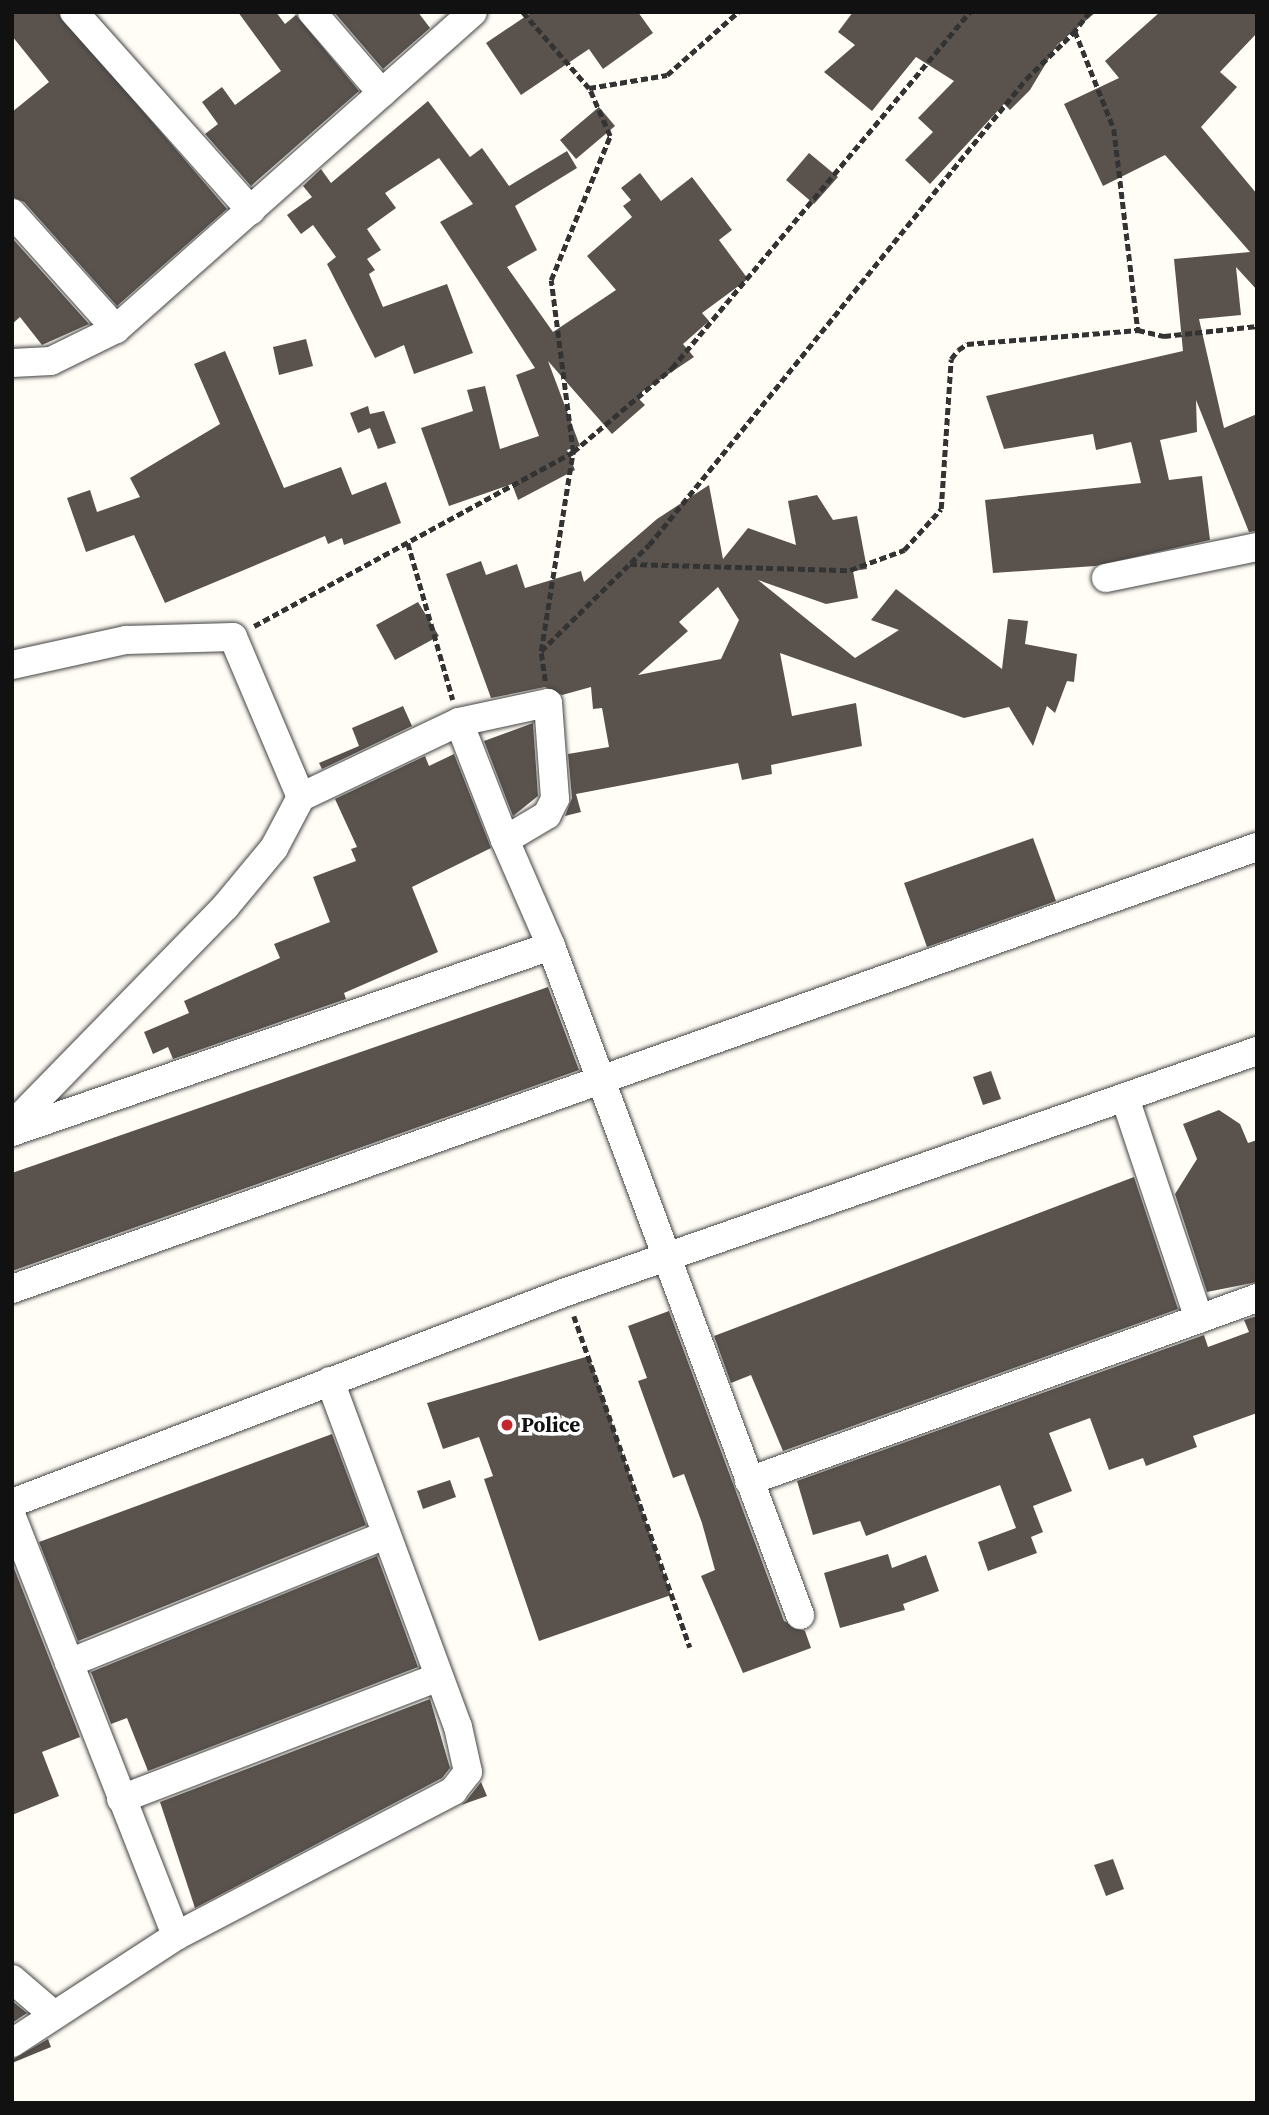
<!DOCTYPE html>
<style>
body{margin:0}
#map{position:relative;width:1269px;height:2115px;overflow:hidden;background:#fffdf5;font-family:"Source Serif 4",serif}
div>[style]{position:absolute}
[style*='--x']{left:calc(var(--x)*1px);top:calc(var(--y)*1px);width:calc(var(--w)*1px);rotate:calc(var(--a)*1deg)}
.building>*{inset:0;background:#5a524d}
.path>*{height:4.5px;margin-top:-2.25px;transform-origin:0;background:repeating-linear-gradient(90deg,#333 0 7px,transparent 0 10.5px)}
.roads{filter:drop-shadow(0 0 2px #444) drop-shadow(0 0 2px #444)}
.minor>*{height:28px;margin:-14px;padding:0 14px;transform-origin:14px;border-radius:14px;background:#fff}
.dots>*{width:19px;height:19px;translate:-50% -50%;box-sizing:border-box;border:4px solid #fff;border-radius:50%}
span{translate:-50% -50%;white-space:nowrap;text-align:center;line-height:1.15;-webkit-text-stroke:7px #fff;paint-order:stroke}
.poi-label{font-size:21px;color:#111;font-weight:700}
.left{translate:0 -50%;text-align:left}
.frame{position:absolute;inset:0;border:14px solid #111;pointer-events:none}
</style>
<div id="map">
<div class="building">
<div style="clip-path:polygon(12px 12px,58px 12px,227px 209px,117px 306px,24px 202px,12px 197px,12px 112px,49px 82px,12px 36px)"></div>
<div style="clip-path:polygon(238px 12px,276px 12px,285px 24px,296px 15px,359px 91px,251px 186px,205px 134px,218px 124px,202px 102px,222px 87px,235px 105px,281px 71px)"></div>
<div style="clip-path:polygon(334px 12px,418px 12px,430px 28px,383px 69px)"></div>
<div style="clip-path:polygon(532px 12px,638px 12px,653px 33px,603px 69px,589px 49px,521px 95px,486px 43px)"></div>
<div style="clip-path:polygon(853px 12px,1096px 12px,1057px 45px,1030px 90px,1010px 110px,1004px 104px,930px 184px,905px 160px,933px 132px,918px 118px,954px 81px,916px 57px,872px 111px,824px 72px,855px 45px,838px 32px)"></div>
<div style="clip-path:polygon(1160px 12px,1257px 12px,1257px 33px,1220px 72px,1237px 87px,1201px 127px,1257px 194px,1257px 290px,1236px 267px,1241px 315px,1199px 319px,1224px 428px,1257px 414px,1257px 531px,1249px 532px,1196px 400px,1197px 432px,1160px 440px,1169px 480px,1202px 476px,1210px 540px,1095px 566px,993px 573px,985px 500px,1141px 483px,1131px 442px,1096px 450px,1093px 434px,1004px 449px,986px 396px,1183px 351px,1174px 259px,1250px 252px,1165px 155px,1103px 186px,1064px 104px,1119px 78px,1105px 61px)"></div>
<div style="clip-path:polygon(428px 101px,470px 157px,482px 148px,509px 186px,567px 151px,577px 168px,515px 206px,537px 250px,507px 267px,553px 332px,616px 290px,587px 256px,632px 217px,623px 206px,631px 200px,621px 188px,640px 173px,661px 201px,692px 177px,732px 230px,719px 240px,748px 279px,702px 313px,709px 321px,683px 344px,694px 357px,636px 396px,645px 405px,612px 434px,548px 361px,580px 446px,567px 450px,575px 470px,518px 500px,512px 484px,449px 506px,421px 428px,473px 411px,467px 390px,485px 386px,500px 449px,539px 436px,516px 375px,535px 368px,440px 222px,473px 204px,439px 158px,385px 193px,396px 208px,367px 229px,381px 250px,367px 259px,375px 270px,369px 274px,383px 307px,447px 284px,473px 353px,414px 374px,404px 345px,375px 358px,327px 264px,336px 257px,313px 225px,301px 234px,287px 215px,312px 197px,303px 186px,321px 169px,331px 183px)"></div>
<div style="clip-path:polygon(599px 107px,615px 126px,576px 159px,560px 140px)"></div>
<div style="clip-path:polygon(809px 153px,838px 177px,814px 204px,786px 180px)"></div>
<div style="clip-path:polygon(12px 238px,89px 324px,42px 345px,20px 317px,12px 324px)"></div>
<div style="clip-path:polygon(306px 339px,313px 366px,279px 375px,273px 347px)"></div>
<div style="clip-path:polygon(225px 351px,284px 488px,341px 467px,352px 495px,386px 482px,401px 523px,344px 545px,342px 538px,328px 544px,325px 536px,165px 603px,134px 535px,86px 552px,67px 498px,90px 490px,97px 512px,140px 497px,130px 478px,220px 424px,194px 364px)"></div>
<div style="clip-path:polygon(368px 406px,370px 414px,384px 411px,396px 443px,378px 449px,370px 428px,358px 433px,350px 413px)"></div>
<div style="clip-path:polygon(evenodd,709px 485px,723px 559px,748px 528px,796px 545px,788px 501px,817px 495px,833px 520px,857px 516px,867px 569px,853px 571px,858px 598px,826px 604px,758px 580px,855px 658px,899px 630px,871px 620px,896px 589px,1002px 669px,1008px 619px,1028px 621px,1025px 644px,1077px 654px,1074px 682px,1067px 681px,1055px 713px,1047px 706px,1033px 746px,1009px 707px,964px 718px,780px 653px,792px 716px,856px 703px,862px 746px,771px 765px,772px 774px,742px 780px,738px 763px,576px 794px,581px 812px,565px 816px,572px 798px,568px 754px,609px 747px,602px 708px,593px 709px,591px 687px,562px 695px,545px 687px,491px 698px,446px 574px,481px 561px,486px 575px,517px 564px,525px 588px,581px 571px,584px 582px,657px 519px,709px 485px,718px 587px,739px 620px,721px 659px,638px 675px,688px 631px,679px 622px,718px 587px)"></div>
<div style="clip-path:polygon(418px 602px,439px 636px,395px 660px,376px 625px)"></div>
<div style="clip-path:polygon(403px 706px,412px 726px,322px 769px,319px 763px,359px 746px,352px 728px)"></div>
<div style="clip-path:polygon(533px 723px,538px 796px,513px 816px,484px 741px)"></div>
<div style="clip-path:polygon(454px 754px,491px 848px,412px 887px,438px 952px,344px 993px,346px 999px,173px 1059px,168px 1047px,153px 1054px,144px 1032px,189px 1013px,184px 1001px,280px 958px,274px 944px,330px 922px,313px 877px,356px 861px,351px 849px,357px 847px,335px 799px,425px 756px,429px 766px)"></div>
<div style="clip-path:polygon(1033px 838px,1056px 901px,927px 947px,904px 883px)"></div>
<div style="clip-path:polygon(548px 987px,579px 1070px,12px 1271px,12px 1173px)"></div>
<div style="clip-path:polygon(991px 1071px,1001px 1099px,983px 1105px,973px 1077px)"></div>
<div style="clip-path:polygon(1219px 1110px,1240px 1124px,1248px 1143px,1257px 1140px,1257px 1282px,1207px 1292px,1175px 1194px,1197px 1159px,1183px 1124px)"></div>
<div style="clip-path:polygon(1134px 1177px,1178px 1309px,783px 1451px,751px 1375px,731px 1383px,714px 1336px)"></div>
<div style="clip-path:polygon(669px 1311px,784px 1621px,805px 1631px,811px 1648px,743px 1673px,701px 1576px,715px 1570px,702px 1523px,684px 1474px,673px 1478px,638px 1381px,647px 1378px,628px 1326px)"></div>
<div style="clip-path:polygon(1257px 1316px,1257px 1413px,1193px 1436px,1197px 1447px,1146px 1466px,1143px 1458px,1109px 1470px,1090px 1418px,1049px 1433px,1072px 1491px,1033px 1506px,1043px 1532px,1031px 1537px,1037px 1553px,988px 1571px,978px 1542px,1016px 1528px,1000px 1485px,866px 1536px,860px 1521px,813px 1535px,797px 1481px,1204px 1335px,1208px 1347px,1249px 1332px,1244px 1320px)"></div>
<div style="clip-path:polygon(589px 1356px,671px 1595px,539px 1641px,484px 1479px,493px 1476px,479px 1437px,443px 1449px,427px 1403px)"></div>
<div style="clip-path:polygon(332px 1434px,366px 1525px,78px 1641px,39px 1542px)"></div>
<div style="clip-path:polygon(450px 1480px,456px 1497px,423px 1509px,417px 1491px)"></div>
<div style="clip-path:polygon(888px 1554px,892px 1568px,926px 1555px,939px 1591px,903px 1604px,905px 1610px,840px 1628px,824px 1573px)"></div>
<div style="clip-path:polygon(377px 1556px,418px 1667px,148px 1771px,127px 1718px,111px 1724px,91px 1672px)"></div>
<div style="clip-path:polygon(12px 1563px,80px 1737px,42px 1752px,59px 1796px,12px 1815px)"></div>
<div style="clip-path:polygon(430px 1699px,450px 1768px,442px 1778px,195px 1908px,160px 1802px)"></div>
<div style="clip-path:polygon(481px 1782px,487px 1796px,461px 1805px,466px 1801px)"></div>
<div style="clip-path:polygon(1113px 1859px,1124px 1889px,1106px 1896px,1094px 1865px)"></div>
<div style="clip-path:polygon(12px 2001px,27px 2013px,12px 2023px)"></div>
<div style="clip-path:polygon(48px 2039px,51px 2047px,12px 2063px,12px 2060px)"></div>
</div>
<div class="path">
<div style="--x:523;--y:12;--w:101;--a:49"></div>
<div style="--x:589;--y:88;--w:79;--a:-9.5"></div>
<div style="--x:667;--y:75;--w:95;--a:-41.6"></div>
<div style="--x:1090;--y:12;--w:24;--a:128"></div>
<div style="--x:1075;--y:31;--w:105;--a:68.3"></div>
<div style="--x:1114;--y:129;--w:202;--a:83.2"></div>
<div style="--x:1138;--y:330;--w:27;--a:13"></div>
<div style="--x:1164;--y:336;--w:94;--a:-6.1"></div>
<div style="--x:408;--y:543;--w:163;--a:74"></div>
<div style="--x:630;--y:564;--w:220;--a:1.6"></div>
<div style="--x:850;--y:570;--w:58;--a:-20.3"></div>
<div style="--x:904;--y:550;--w:55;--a:-47.9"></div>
<div style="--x:941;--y:509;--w:150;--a:-86.2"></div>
<div style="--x:951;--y:359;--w:11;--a:-52"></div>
<div style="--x:958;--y:350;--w:11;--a:-34"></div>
<div style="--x:967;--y:344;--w:172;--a:-4.7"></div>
<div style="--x:254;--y:626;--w:363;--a:-28.6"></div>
<div style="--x:573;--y:452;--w:173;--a:-97.3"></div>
<div style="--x:551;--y:280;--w:156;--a:-67.7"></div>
<div style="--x:610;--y:136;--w:52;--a:-113.6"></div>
<div style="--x:541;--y:651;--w:202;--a:-80.9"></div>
<div style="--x:573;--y:452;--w:130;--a:-40.3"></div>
<div style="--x:672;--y:368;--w:464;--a:-50.1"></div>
<div style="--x:545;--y:681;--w:30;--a:-98"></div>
<div style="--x:541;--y:651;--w:151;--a:-44.5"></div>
<div style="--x:649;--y:545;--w:599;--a:-51.03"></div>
<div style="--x:1026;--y:79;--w:69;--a:-44.4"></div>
<div style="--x:574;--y:1316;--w:351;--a:70.7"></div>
</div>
<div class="roads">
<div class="minor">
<div style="--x:74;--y:12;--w:266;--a:48.3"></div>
<div style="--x:312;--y:12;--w:107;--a:49.2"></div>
<div style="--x:12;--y:213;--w:156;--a:48.1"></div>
<div style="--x:12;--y:363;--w:39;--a:-3"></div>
<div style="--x:51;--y:361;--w:72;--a:-26.2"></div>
<div style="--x:116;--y:329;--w:477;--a:-41.6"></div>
<div style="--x:1106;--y:578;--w:154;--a:-11.6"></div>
<div style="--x:12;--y:665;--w:117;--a:-12.4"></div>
<div style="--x:126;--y:640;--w:107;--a:-1.6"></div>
<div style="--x:233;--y:637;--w:174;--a:67"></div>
<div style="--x:301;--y:797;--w:58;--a:117.9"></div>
<div style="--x:274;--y:848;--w:77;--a:129.7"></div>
<div style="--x:225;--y:907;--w:305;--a:134.3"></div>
<div style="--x:459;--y:722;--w:127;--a:68.7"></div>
<div style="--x:301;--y:797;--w:175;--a:-25.4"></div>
<div style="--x:459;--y:722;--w:91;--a:-12.1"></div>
<div style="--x:548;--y:703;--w:96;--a:85.8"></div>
<div style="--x:555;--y:799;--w:18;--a:117"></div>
<div style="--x:547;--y:815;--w:49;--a:149.2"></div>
<div style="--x:505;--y:840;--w:116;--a:66.5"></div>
<div style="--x:1125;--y:1098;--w:233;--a:71.5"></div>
<div style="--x:12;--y:1132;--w:570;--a:-19.04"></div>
<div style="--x:551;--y:946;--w:714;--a:69.58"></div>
<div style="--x:12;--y:1289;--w:1321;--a:-19.55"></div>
<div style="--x:749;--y:1481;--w:540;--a:-19.81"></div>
<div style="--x:12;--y:1503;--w:593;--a:-20.85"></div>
<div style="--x:566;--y:1292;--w:732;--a:-19.23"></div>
<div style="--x:12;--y:1517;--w:450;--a:68.6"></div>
<div style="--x:69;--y:1663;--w:342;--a:-22"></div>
<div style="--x:121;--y:1799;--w:338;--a:-21"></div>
<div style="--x:12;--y:1979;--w:54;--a:40.5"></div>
<div style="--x:12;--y:2043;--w:196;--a:-33.1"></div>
<div style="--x:176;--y:1936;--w:313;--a:-27.6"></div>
<div style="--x:453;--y:1791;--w:24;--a:-52"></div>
<div style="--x:468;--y:1772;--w:46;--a:-102.5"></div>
<div style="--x:458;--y:1727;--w:369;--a:-110.3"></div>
</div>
</div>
<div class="dots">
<div style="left:507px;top:1425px;background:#c4262e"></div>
</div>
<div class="poi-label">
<span class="left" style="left:521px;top:1425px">Police</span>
</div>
<div class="frame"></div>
</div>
